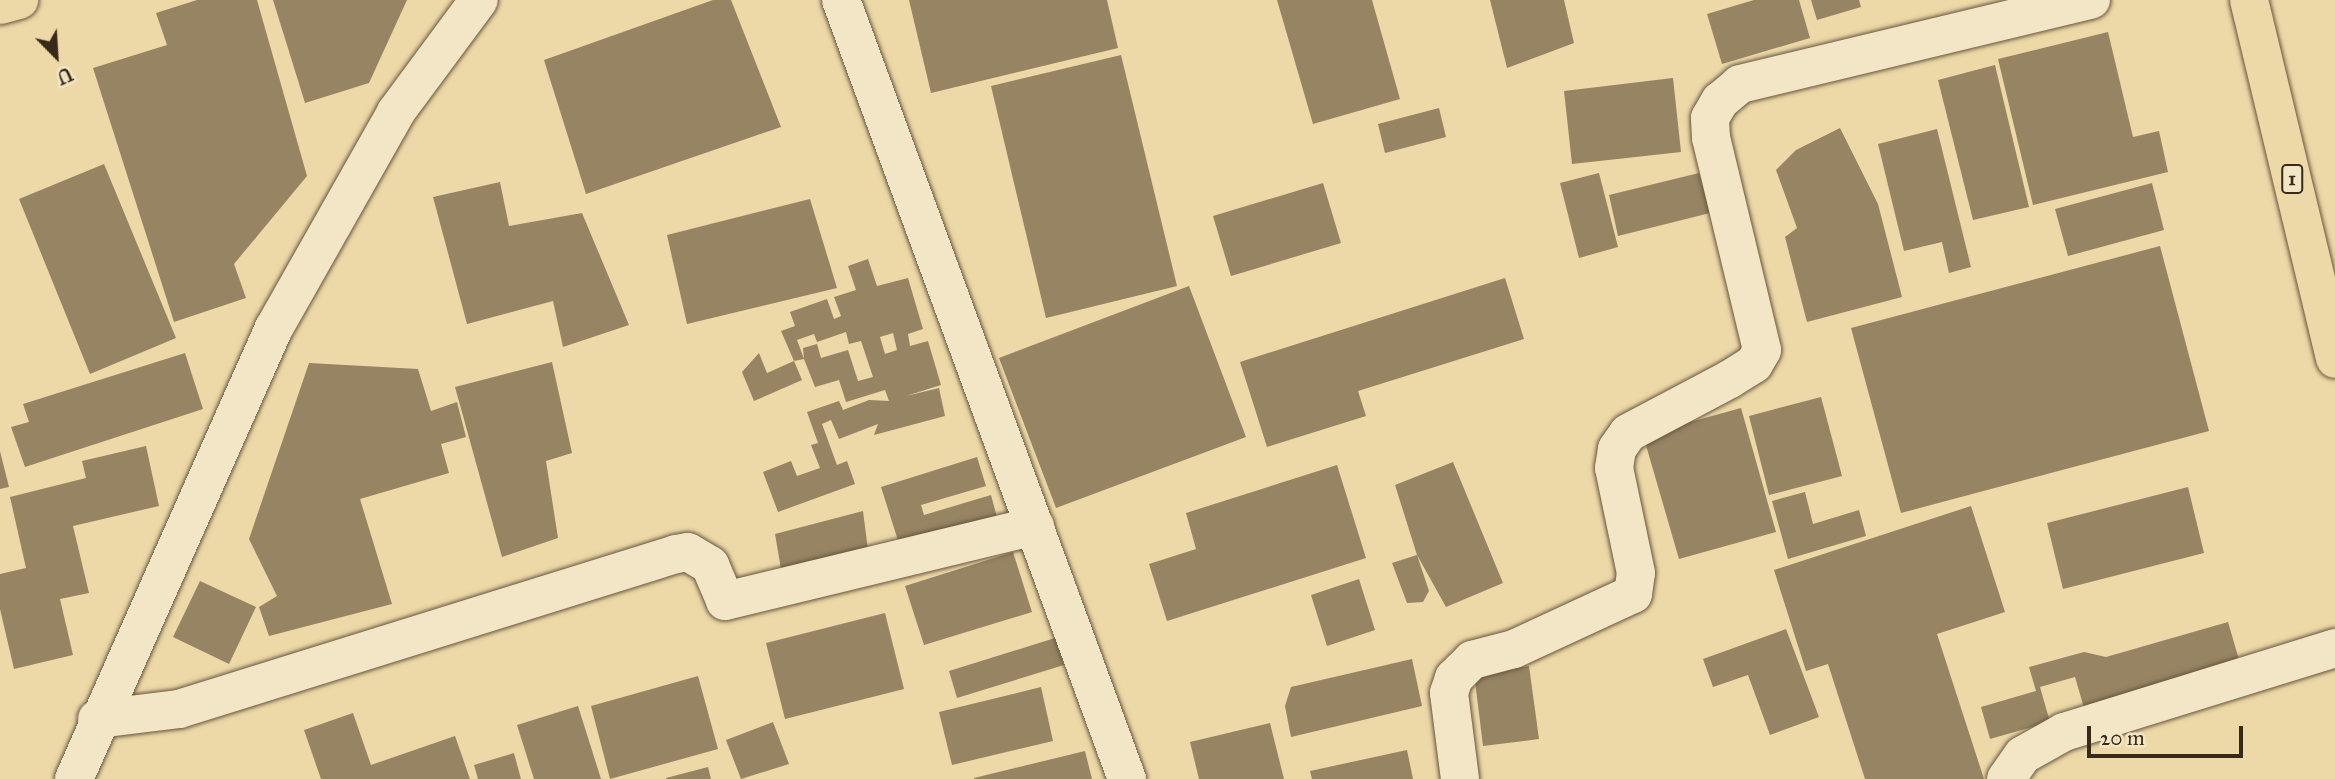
<!DOCTYPE html>
<style>
body{margin:0}
#map{position:relative;width:2335px;height:779px;overflow:hidden;background:#edd8a7;font-family:"IM FELL Great Primer",serif}
div>[style]{position:absolute}
[style*='--x']{left:calc(var(--x)*1px);top:calc(var(--y)*1px);width:calc(var(--w)*1px);rotate:calc(var(--a)*1deg)}
.building>*{inset:0;background:#978463}
.roads{filter:drop-shadow(0 0 2px #66553d) drop-shadow(0 0 2px #66553d)}
.minor>*{height:38px;margin:-19px;padding:0 19px;transform-origin:19px;border-radius:19px;background:#f3e6c6}
.highway>*{height:38px;margin:-19px;padding:0 19px;transform-origin:19px;border-radius:19px;background:#edd8a7}
span{translate:-50% -50%;white-space:nowrap;text-align:center;line-height:1.15;-webkit-text-stroke:7px #f3e6c6;paint-order:stroke}
.shield-label span{padding:2px 5px;background:#f3e6c6;border:2px solid;border-radius:5px;-webkit-text-stroke-width:0}
.shield-label{font-size:19px;color:#39291a;font-weight:700}
.north{position:absolute;left:21px;top:21px;width:70px;height:70px;-webkit-text-stroke:5px #f3e6c6;paint-order:stroke;rotate:156deg;font-size:19px;font-weight:700;line-height:28px;text-align:center;color:#39291a}
.north::after{content:'';display:block;margin:auto;width:24px;height:32px;background:#39291a;clip-path:polygon(50% 0,100% 100%,50% 72%,0 100%)}
.scale{position:absolute;left:2087px;top:726px;width:156px;height:32px;box-sizing:border-box;border:4px solid #39291a;border-top:0;padding-left:9px;font-size:21px;line-height:24px;white-space:nowrap;color:#39291a;-webkit-text-stroke:5px #f3e6c6;paint-order:stroke}
</style>
<div id="map">
<div class="building">
<div style="clip-path:polygon(197px 0,257px 0,307px 176px,234px 264px,246px 298px,174px 322px,93px 68px,167px 45px,156px 13px)"></div>
<div style="clip-path:polygon(273px 0,407px 0,369px 83px,305px 103px)"></div>
<div style="clip-path:polygon(713px 0,731px 0,781px 127px,586px 194px,544px 60px)"></div>
<div style="clip-path:polygon(909px 0,1107px 0,1118px 48px,931px 93px)"></div>
<div style="clip-path:polygon(1277px 0,1372px 0,1400px 99px,1313px 124px)"></div>
<div style="clip-path:polygon(1490px 0,1564px 0,1574px 43px,1507px 68px)"></div>
<div style="clip-path:polygon(1754px 0,1799px 0,1810px 38px,1722px 64px,1707px 14px)"></div>
<div style="clip-path:polygon(1811px 0,1859px 0,1861px 7px,1817px 20px)"></div>
<div style="clip-path:polygon(2108px 32px,2133px 137px,2159px 131px,2168px 172px,2033px 205px,1998px 59px)"></div>
<div style="clip-path:polygon(1121px 55px,1177px 286px,1046px 318px,991px 86px)"></div>
<div style="clip-path:polygon(1995px 65px,2029px 207px,1973px 220px,1938px 80px)"></div>
<div style="clip-path:polygon(1673px 78px,1681px 152px,1572px 164px,1564px 91px)"></div>
<div style="clip-path:polygon(1439px 108px,1446px 137px,1385px 153px,1378px 124px)"></div>
<div style="clip-path:polygon(1840px 128px,1878px 204px,1902px 297px,1807px 322px,1785px 237px,1797px 228px,1776px 170px,1796px 150px)"></div>
<div style="clip-path:polygon(1937px 129px,1971px 267px,1949px 273px,1942px 242px,1904px 251px,1878px 144px)"></div>
<div style="clip-path:polygon(104px 164px,176px 338px,90px 374px,19px 199px)"></div>
<div style="clip-path:polygon(1599px 173px,1618px 247px,1579px 258px,1560px 183px)"></div>
<div style="clip-path:polygon(1699px 173px,1710px 213px,1618px 236px,1609px 195px)"></div>
<div style="clip-path:polygon(500px 182px,509px 226px,582px 213px,629px 325px,563px 347px,553px 301px,467px 324px,433px 197px)"></div>
<div style="clip-path:polygon(1323px 183px,1341px 243px,1231px 276px,1213px 216px)"></div>
<div style="clip-path:polygon(2152px 183px,2164px 230px,2068px 256px,2055px 209px)"></div>
<div style="clip-path:polygon(810px 199px,837px 288px,687px 324px,667px 235px)"></div>
<div style="clip-path:polygon(2160px 246px,2209px 431px,1901px 513px,1851px 328px)"></div>
<div style="clip-path:polygon(evenodd,868px 259px,877px 286px,908px 278px,923px 329px,908px 334px,910px 346px,928px 341px,941px 385px,906px 396px,939px 388px,945px 416px,874px 435px,878px 424px,839px 439px,831px 420px,822px 424px,837px 465px,847px 461px,855px 484px,778px 512px,763px 472px,791px 461px,797px 476px,820px 468px,811px 445px,818px 443px,807px 412px,839px 401px,843px 410px,869px 400px,889px 401px,885px 390px,846px 402px,839px 380px,815px 387px,804px 359px,794px 361px,781px 331px,795px 326px,790px 312px,827px 299px,834px 319px,841px 316px,834px 297px,856px 290px,848px 266px,868px 259px,846px 332px,849px 344px,861px 341px,873px 377px,858px 381px,848px 350px,821px 358px,817px 344px,803px 348px,804px 359px,797px 340px,814px 334px,817px 342px,846px 332px,868px 259px,893px 333px,897px 350px,885px 354px,880px 337px,893px 333px)"></div>
<div style="clip-path:polygon(1505px 278px,1524px 339px,1358px 391px,1366px 416px,1267px 447px,1240px 362px)"></div>
<div style="clip-path:polygon(1189px 286px,1246px 437px,1056px 508px,999px 358px)"></div>
<div style="clip-path:polygon(185px 353px,203px 409px,25px 467px,11px 427px,29px 422px,23px 404px)"></div>
<div style="clip-path:polygon(759px 353px,767px 373px,794px 361px,802px 380px,754px 401px,742px 372px)"></div>
<div style="clip-path:polygon(552px 362px,572px 453px,546px 461px,558px 538px,502px 557px,455px 387px)"></div>
<div style="clip-path:polygon(309px 363px,418px 369px,431px 411px,457px 402px,466px 437px,441px 444px,449px 473px,360px 499px,392px 604px,269px 636px,259px 607px,277px 596px,249px 539px)"></div>
<div style="clip-path:polygon(1821px 397px,1842px 476px,1769px 495px,1749px 416px)"></div>
<div style="clip-path:polygon(1741px 408px,1776px 532px,1679px 559px,1643px 435px)"></div>
<div style="clip-path:polygon(146px 446px,159px 506px,73px 526px,89px 593px,60px 599px,73px 655px,14px 669px,0 609px,0 574px,26px 568px,10px 497px,86px 478px,82px 461px)"></div>
<div style="clip-path:polygon(0 451px,9px 487px,0 489px)"></div>
<div style="clip-path:polygon(977px 457px,986px 486px,921px 505px,924px 515px,991px 495px,998px 521px,901px 550px,881px 487px)"></div>
<div style="clip-path:polygon(1453px 462px,1503px 583px,1446px 607px,1417px 555px,1429px 591px,1423px 602px,1407px 603px,1392px 563px,1417px 555px,1395px 485px)"></div>
<div style="clip-path:polygon(1337px 465px,1366px 558px,1167px 621px,1149px 564px,1196px 549px,1186px 513px)"></div>
<div style="clip-path:polygon(2188px 487px,2204px 553px,2063px 589px,2047px 523px)"></div>
<div style="clip-path:polygon(1805px 492px,1813px 524px,1859px 510px,1866px 536px,1788px 559px,1772px 501px)"></div>
<div style="clip-path:polygon(1971px 506px,2005px 612px,1937px 634px,1984px 779px,1865px 779px,1828px 664px,1806px 671px,1774px 570px)"></div>
<div style="clip-path:polygon(863px 511px,869px 558px,783px 581px,775px 534px)"></div>
<div style="clip-path:polygon(1013px 552px,1032px 612px,924px 645px,905px 586px)"></div>
<div style="clip-path:polygon(1359px 579px,1375px 630px,1327px 646px,1311px 595px)"></div>
<div style="clip-path:polygon(200px 581px,256px 607px,229px 664px,173px 637px)"></div>
<div style="clip-path:polygon(885px 613px,904px 689px,785px 719px,766px 643px)"></div>
<div style="clip-path:polygon(2228px 622px,2242px 670px,2086px 715px,2075px 677px,2040px 687px,2050px 722px,1990px 739px,1981px 707px,2036px 691px,2029px 667px,2084px 652px,2106px 657px)"></div>
<div style="clip-path:polygon(1786px 629px,1819px 717px,1770px 735px,1748px 675px,1713px 687px,1703px 659px)"></div>
<div style="clip-path:polygon(1055px 638px,1064px 665px,957px 698px,949px 671px)"></div>
<div style="clip-path:polygon(1412px 659px,1422px 706px,1291px 737px,1285px 706px,1291px 687px)"></div>
<div style="clip-path:polygon(1529px 666px,1539px 739px,1483px 746px,1474px 673px)"></div>
<div style="clip-path:polygon(698px 676px,718px 749px,610px 779px,591px 706px)"></div>
<div style="clip-path:polygon(1041px 687px,1053px 741px,952px 765px,939px 712px)"></div>
<div style="clip-path:polygon(578px 706px,601px 779px,534px 779px,517px 725px)"></div>
<div style="clip-path:polygon(353px 713px,371px 765px,455px 736px,470px 779px,321px 779px,304px 730px)"></div>
<div style="clip-path:polygon(773px 722px,789px 764px,741px 779px,726px 740px)"></div>
<div style="clip-path:polygon(1270px 723px,1284px 779px,1199px 779px,1190px 742px)"></div>
<div style="clip-path:polygon(1407px 750px,1413px 779px,1312px 779px,1310px 771px)"></div>
<div style="clip-path:polygon(1085px 751px,1092px 779px,974px 779px,974px 778px)"></div>
<div style="clip-path:polygon(514px 753px,521px 779px,478px 779px,474px 765px)"></div>
<div style="clip-path:polygon(708px 767px,711px 779px,666px 779px,666px 778px)"></div>
</div>
<div class="roads">
<div class="minor">
<div style="--x:841;--y:0;--w:830;--a:69.84"></div>
<div style="--x:97;--y:719;--w:83;--a:-7"></div>
<div style="--x:179;--y:709;--w:521;--a:-17.32"></div>
<div style="--x:676;--y:554;--w:12;--a:-9"></div>
<div style="--x:688;--y:552;--w:26;--a:31"></div>
<div style="--x:710;--y:565;--w:39;--a:67"></div>
<div style="--x:725;--y:601;--w:319;--a:-13.6"></div>
<div style="--x:74;--y:779;--w:493;--a:-66.1"></div>
<div style="--x:274;--y:328;--w:248;--a:-60.5"></div>
<div style="--x:396;--y:112;--w:139;--a:-53.5"></div>
<div style="--x:1460;--y:779;--w:87;--a:-97.3"></div>
<div style="--x:1449;--y:693;--w:16;--a:-72"></div>
<div style="--x:1454;--y:678;--w:25;--a:-45"></div>
<div style="--x:1472;--y:660;--w:43;--a:-14.7"></div>
<div style="--x:1514;--y:649;--w:131;--a:-24.8"></div>
<div style="--x:1633;--y:594;--w:21;--a:-82"></div>
<div style="--x:1636;--y:573;--w:107;--a:-101.8"></div>
<div style="--x:1614;--y:468;--w:19;--a:-81"></div>
<div style="--x:1617;--y:449;--w:19;--a:-55"></div>
<div style="--x:1628;--y:433;--w:115;--a:-27.9"></div>
<div style="--x:1730;--y:379;--w:28;--a:-32"></div>
<div style="--x:1754;--y:364;--w:16;--a:-60"></div>
<div style="--x:1762;--y:350;--w:218;--a:-103.5"></div>
<div style="--x:1711;--y:138;--w:20;--a:-93"></div>
<div style="--x:1710;--y:118;--w:20;--a:-60"></div>
<div style="--x:1720;--y:101;--w:26;--a:-40"></div>
<div style="--x:1740;--y:84;--w:361;--a:-13.5"></div>
<div style="--x:2006;--y:779;--w:29;--a:-55"></div>
<div style="--x:2023;--y:755;--w:47;--a:-29.3"></div>
<div style="--x:2064;--y:732;--w:284;--a:-17.2"></div>
</div>
<div class="highway">
<div style="--x:2249;--y:0;--w:369;--a:76.5"></div>
<div style="--x:0;--y:5;--w:20;--a:-15"></div>
</div>
</div>
<div class="shield-label">
<span style="left:2292px;top:179px">1</span>
</div>
<div class="north">U</div>
<div class="scale">20 m</div>
</div>
